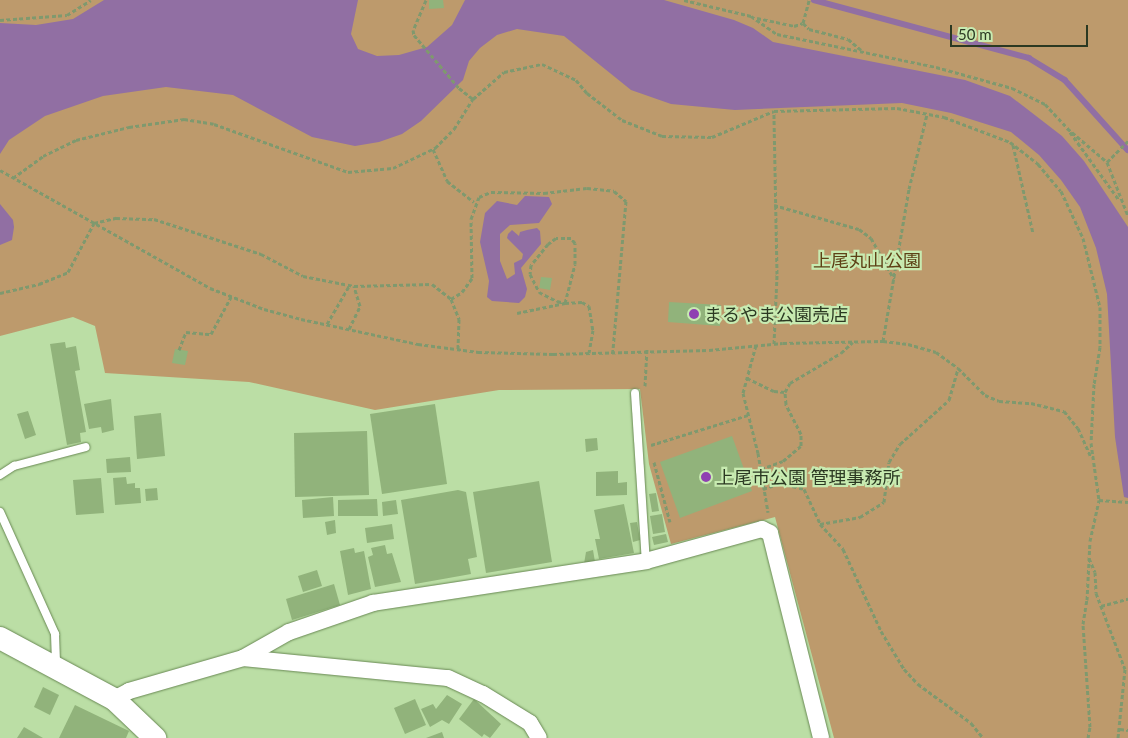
<!DOCTYPE html>
<meta charset="utf-8">
<style>
body{margin:0}
#map{position:relative;width:1128px;height:738px;overflow:hidden;background:#bbdea5;font-family:Lato,"Noto Sans JP",sans-serif}
div>[style]{position:absolute}
[style*='--x']{left:calc(var(--x)*1px);top:calc(var(--y)*1px);width:calc(var(--w)*1px);rotate:calc(var(--a)*1deg)}
.green>*{inset:0;background:#bd9a6c}
.water>*{inset:0;background:#916fa3}
.stream>*{height:5.5px;margin:-2.75px;padding:0 2.75px;transform-origin:2.75px;border-radius:2.75px;background:#916fa3}
.building>*{inset:0;background:#91b37b}
.path>*{height:3px;margin-top:-1.5px;transform-origin:0;background:repeating-linear-gradient(90deg,#7f996e 0 4px,transparent 0 6.5px)}
.roads{filter:drop-shadow(0 0 1px #698954) drop-shadow(0 0 1px #698954)}
.lane>*{height:8px;margin:-4px;padding:0 4px;transform-origin:4px;border-radius:4px;background:#fff}
.street>*{height:16px;margin:-8px;padding:0 8px;transform-origin:8px;border-radius:8px;background:#fff}
.secondary>*{height:22px;margin:-11px;padding:0 11px;transform-origin:11px;border-radius:11px;background:#fff}
.dots>*{width:14px;height:14px;translate:-50% -50%;box-sizing:border-box;border:2px solid #c8ebb1;border-radius:50%}
span{translate:-50% -50%;white-space:nowrap;text-align:center;line-height:1.15;-webkit-text-stroke:4.5px #c8ebb1;paint-order:stroke}
.park-label{font-size:18px;color:#5e4116}
.poi-label{font-size:18px;color:#2b3922}
.left{translate:0 -50%;text-align:left}
.scale{position:absolute;left:950px;top:25px;width:138px;height:22px;box-sizing:border-box;border:2px solid #2b3922;border-top:0;padding-left:6px;font-size:15px;line-height:18px;white-space:nowrap;color:#2b3922;-webkit-text-stroke:4px #c8ebb1;paint-order:stroke}
</style>
<div id="map">
<div class="green">
<div style="clip-path:polygon(0 0,1128px 0,1128px 738px,834px 738px,775px 517px,671px 544px,649px 464px,640px 389px,499px 390px,375px 410px,249px 382px,105px 373px,95px 326px,73px 317px,0 336px)"></div>
</div>
<div class="water">
<div style="clip-path:polygon(104px 0,358px 0,351px 34px,358px 49px,377px 56px,399px 55px,427px 47px,452px 25px,465px 0,664px 0,734px 20px,753px 28px,773px 42px,965px 80px,1010px 96px,1062px 136px,1084px 161px,1128px 227px,1128px 498px,1124px 497px,1115px 437px,1107px 294px,1096px 248px,1080px 207px,1061px 180px,1039px 155px,1011px 132px,951px 113px,902px 103px,735px 110px,671px 104px,631px 90px,564px 36px,517px 29px,497px 35px,480px 48px,469px 61px,463px 80px,421px 121px,402px 134px,379px 142px,355px 146px,312px 137px,233px 95px,166px 87px,103px 96px,45px 116px,9px 140px,0 154px,0 23px,36px 25px,73px 19px)"></div>
<div style="clip-path:polygon(525px 196px,549px 197px,552px 204px,539px 223px,510px 225px,500px 234px,500px 261px,507px 279px,515px 274px,514px 263px,522px 259px,523px 254px,507px 238px,508px 234px,512px 230px,519px 236px,520px 232px,527px 230px,537px 228px,540px 231px,541px 244px,521px 268px,527px 289px,525px 297px,519px 303px,492px 301px,487px 297px,489px 281px,480px 242px,485px 213px,497px 201px,517px 205px)"></div>
<div style="clip-path:polygon(0 204px,13px 220px,14px 227px,12px 240px,0 245px)"></div>
</div>
<div class="stream">
<div style="--x:814;--y:0;--w:223;--a:15.1"></div>
<div style="--x:1029;--y:58;--w:42;--a:31.4"></div>
<div style="--x:1065;--y:80;--w:94;--a:48"></div>
</div>
<div class="building">
<div style="clip-path:polygon(429px 0,443px 0,444px 8px,429px 9px)"></div>
<div style="clip-path:polygon(541px 277px,552px 278px,550px 290px,539px 288px)"></div>
<div style="clip-path:polygon(669px 302px,721px 305px,720px 326px,668px 322px)"></div>
<div style="clip-path:polygon(65px 342px,66px 348px,76px 346px,80px 370px,75px 371px,86px 432px,80px 433px,81px 442px,67px 445px,50px 344px)"></div>
<div style="clip-path:polygon(175px 349px,188px 351px,185px 365px,172px 363px)"></div>
<div style="clip-path:polygon(111px 399px,114px 430px,102px 433px,101px 427px,89px 429px,84px 404px)"></div>
<div style="clip-path:polygon(435px 404px,447px 484px,382px 494px,370px 414px)"></div>
<div style="clip-path:polygon(28px 411px,36px 435px,25px 439px,17px 414px)"></div>
<div style="clip-path:polygon(161px 413px,165px 456px,137px 459px,134px 416px)"></div>
<div style="clip-path:polygon(367px 431px,369px 495px,295px 497px,294px 433px)"></div>
<div style="clip-path:polygon(732px 436px,752px 491px,680px 518px,660px 462px)"></div>
<div style="clip-path:polygon(597px 438px,598px 450px,586px 452px,585px 439px)"></div>
<div style="clip-path:polygon(130px 457px,131px 472px,107px 473px,106px 459px)"></div>
<div style="clip-path:polygon(618px 471px,618px 483px,627px 482px,627px 495px,596px 496px,596px 472px)"></div>
<div style="clip-path:polygon(126px 477px,127px 484px,135px 483px,135px 488px,140px 488px,141px 503px,115px 505px,113px 478px)"></div>
<div style="clip-path:polygon(101px 478px,104px 513px,76px 515px,73px 480px)"></div>
<div style="clip-path:polygon(539px 481px,552px 562px,486px 573px,473px 492px)"></div>
<div style="clip-path:polygon(157px 488px,158px 500px,146px 501px,145px 489px)"></div>
<div style="clip-path:polygon(458px 490px,466px 492px,477px 557px,468px 559px,471px 574px,415px 584px,401px 500px)"></div>
<div style="clip-path:polygon(656px 493px,659px 511px,652px 512px,649px 494px)"></div>
<div style="clip-path:polygon(333px 497px,334px 516px,303px 518px,302px 500px)"></div>
<div style="clip-path:polygon(377px 499px,378px 516px,338px 516px,338px 500px)"></div>
<div style="clip-path:polygon(396px 500px,398px 514px,383px 516px,382px 502px)"></div>
<div style="clip-path:polygon(624px 504px,634px 553px,599px 559px,595px 539px,600px 539px,594px 510px)"></div>
<div style="clip-path:polygon(662px 514px,665px 532px,653px 534px,650px 516px)"></div>
<div style="clip-path:polygon(335px 520px,336px 533px,327px 535px,325px 522px)"></div>
<div style="clip-path:polygon(637px 522px,640px 540px,633px 542px,630px 523px)"></div>
<div style="clip-path:polygon(392px 524px,394px 539px,367px 543px,365px 528px)"></div>
<div style="clip-path:polygon(666px 534px,668px 542px,654px 545px,652px 537px)"></div>
<div style="clip-path:polygon(385px 545px,387px 554px,392px 553px,401px 582px,375px 587px,368px 557px,373px 555px,371px 548px)"></div>
<div style="clip-path:polygon(354px 548px,355px 553px,364px 551px,371px 589px,348px 595px,340px 551px)"></div>
<div style="clip-path:polygon(593px 550px,595px 562px,584px 564px,586px 552px)"></div>
<div style="clip-path:polygon(317px 570px,322px 586px,303px 592px,298px 576px)"></div>
<div style="clip-path:polygon(334px 584px,340px 605px,292px 620px,286px 599px)"></div>
<div style="clip-path:polygon(43px 687px,59px 695px,50px 715px,34px 707px)"></div>
<div style="clip-path:polygon(447px 695px,462px 704px,449px 724px,442px 720px,430px 727px,421px 709px,433px 704px,436px 709px)"></div>
<div style="clip-path:polygon(415px 699px,426px 725px,405px 734px,394px 708px)"></div>
<div style="clip-path:polygon(474px 699px,501px 724px,490px 738px,484px 734px,482px 737px,459px 719px)"></div>
<div style="clip-path:polygon(75px 705px,129px 731px,126px 738px,59px 738px)"></div>
<div style="clip-path:polygon(24px 727px,43px 738px,17px 738px)"></div>
<div style="clip-path:polygon(442px 732px,444px 738px,426px 738px)"></div>
</div>
<div class="path">
<div style="--x:426;--y:0;--w:33;--a:113"></div>
<div style="--x:413;--y:30;--w:5;--a:79"></div>
<div style="--x:414;--y:35;--w:70;--a:49.7"></div>
<div style="--x:459;--y:88;--w:18;--a:38"></div>
<div style="--x:684;--y:0;--w:69;--a:13.4"></div>
<div style="--x:751;--y:16;--w:32;--a:35"></div>
<div style="--x:777;--y:34;--w:162;--a:11.7"></div>
<div style="--x:936;--y:67;--w:79;--a:15.4"></div>
<div style="--x:1012;--y:88;--w:37;--a:26"></div>
<div style="--x:1045;--y:104;--w:33;--a:47"></div>
<div style="--x:1067;--y:128;--w:52;--a:40.4"></div>
<div style="--x:1107;--y:162;--w:58;--a:68.7"></div>
<div style="--x:757;--y:18;--w:38;--a:12"></div>
<div style="--x:794;--y:26;--w:9;--a:-18"></div>
<div style="--x:803;--y:23;--w:8;--a:45"></div>
<div style="--x:809;--y:29;--w:40;--a:14.4"></div>
<div style="--x:848;--y:39;--w:17;--a:40"></div>
<div style="--x:0;--y:20;--w:67;--a:-4.3"></div>
<div style="--x:67;--y:15;--w:28;--a:-32"></div>
<div style="--x:803;--y:23;--w:24;--a:-75"></div>
<div style="--x:1070;--y:132;--w:84;--a:54.2"></div>
<div style="--x:1013;--y:145;--w:90;--a:77.2"></div>
<div style="--x:433;--y:149;--w:35;--a:66"></div>
<div style="--x:447;--y:181;--w:34;--a:38"></div>
<div style="--x:1107;--y:162;--w:30;--a:-45"></div>
<div style="--x:0;--y:170;--w:241;--a:29.3"></div>
<div style="--x:210;--y:288;--w:58;--a:21.3"></div>
<div style="--x:264;--y:309;--w:38;--a:15"></div>
<div style="--x:301;--y:319;--w:120;--a:12.1"></div>
<div style="--x:418;--y:344;--w:61;--a:7.6"></div>
<div style="--x:478;--y:352;--w:75;--a:1.5"></div>
<div style="--x:553;--y:354;--w:156;--a:-1.5"></div>
<div style="--x:709;--y:350;--w:74;--a:-5.4"></div>
<div style="--x:783;--y:343;--w:100;--a:-1.1"></div>
<div style="--x:883;--y:341;--w:25;--a:7"></div>
<div style="--x:908;--y:344;--w:29;--a:16"></div>
<div style="--x:936;--y:352;--w:27;--a:36"></div>
<div style="--x:958;--y:368;--w:38;--a:45"></div>
<div style="--x:985;--y:395;--w:15;--a:23"></div>
<div style="--x:999;--y:401;--w:32;--a:4"></div>
<div style="--x:1031;--y:403;--w:34;--a:14"></div>
<div style="--x:1064;--y:411;--w:22;--a:51"></div>
<div style="--x:1078;--y:428;--w:32;--a:66"></div>
<div style="--x:13;--y:178;--w:37;--a:-36"></div>
<div style="--x:43;--y:156;--w:37;--a:-26"></div>
<div style="--x:76;--y:140;--w:55;--a:-13.8"></div>
<div style="--x:129;--y:127;--w:56;--a:-8.3"></div>
<div style="--x:184;--y:119;--w:30;--a:9"></div>
<div style="--x:214;--y:124;--w:142;--a:19.7"></div>
<div style="--x:348;--y:172;--w:45;--a:-5.1"></div>
<div style="--x:393;--y:168;--w:47;--a:-25.5"></div>
<div style="--x:435;--y:148;--w:27;--a:-45"></div>
<div style="--x:454;--y:129;--w:36;--a:-58"></div>
<div style="--x:473;--y:99;--w:41;--a:-41.1"></div>
<div style="--x:504;--y:72;--w:39;--a:-12"></div>
<div style="--x:542;--y:64;--w:38;--a:25"></div>
<div style="--x:576;--y:80;--w:17;--a:50"></div>
<div style="--x:587;--y:93;--w:44;--a:37.6"></div>
<div style="--x:622;--y:120;--w:43;--a:21.8"></div>
<div style="--x:662;--y:136;--w:50;--a:1.1"></div>
<div style="--x:712;--y:137;--w:67;--a:-22.8"></div>
<div style="--x:774;--y:111;--w:123;--a:-1.4"></div>
<div style="--x:897;--y:108;--w:48;--a:10.8"></div>
<div style="--x:944;--y:117;--w:71;--a:20.7"></div>
<div style="--x:1010;--y:142;--w:36;--a:38"></div>
<div style="--x:1038;--y:164;--w:35;--a:50"></div>
<div style="--x:1061;--y:191;--w:52;--a:64.9"></div>
<div style="--x:1083;--y:238;--w:71;--a:76.2"></div>
<div style="--x:1100;--y:307;--w:40;--a:90"></div>
<div style="--x:1100;--y:347;--w:37;--a:99"></div>
<div style="--x:1094;--y:384;--w:59;--a:92.9"></div>
<div style="--x:1091;--y:443;--w:58;--a:82"></div>
<div style="--x:1099;--y:500;--w:29;--a:4"></div>
<div style="--x:774;--y:205;--w:88;--a:15.8"></div>
<div style="--x:859;--y:229;--w:15;--a:37"></div>
<div style="--x:871;--y:238;--w:47;--a:60.7"></div>
<div style="--x:0;--y:293;--w:40;--a:-13"></div>
<div style="--x:39;--y:284;--w:31;--a:-22"></div>
<div style="--x:68;--y:272;--w:55;--a:-62"></div>
<div style="--x:94;--y:223;--w:23;--a:-13"></div>
<div style="--x:116;--y:218;--w:38;--a:2"></div>
<div style="--x:154;--y:219;--w:113;--a:18.1"></div>
<div style="--x:261;--y:254;--w:47;--a:27.6"></div>
<div style="--x:303;--y:276;--w:52;--a:11.1"></div>
<div style="--x:354;--y:286;--w:78;--a:-1.5"></div>
<div style="--x:432;--y:284;--w:24;--a:38"></div>
<div style="--x:451;--y:299;--w:22;--a:68"></div>
<div style="--x:459;--y:319;--w:30;--a:92"></div>
<div style="--x:451;--y:299;--w:13;--a:-32"></div>
<div style="--x:462;--y:292;--w:17;--a:-54"></div>
<div style="--x:472;--y:278;--w:59;--a:-91"></div>
<div style="--x:471;--y:219;--w:23;--a:-70"></div>
<div style="--x:479;--y:197;--w:13;--a:-23"></div>
<div style="--x:491;--y:192;--w:53;--a:1.1"></div>
<div style="--x:544;--y:193;--w:43;--a:-6.6"></div>
<div style="--x:587;--y:188;--w:27;--a:6"></div>
<div style="--x:614;--y:191;--w:16;--a:40"></div>
<div style="--x:626;--y:201;--w:151;--a:95"></div>
<div style="--x:517;--y:313;--w:49;--a:-11.8"></div>
<div style="--x:565;--y:303;--w:40;--a:-75.6"></div>
<div style="--x:575;--y:264;--w:21;--a:-90"></div>
<div style="--x:575;--y:243;--w:6;--a:-129"></div>
<div style="--x:571;--y:238;--w:15;--a:180"></div>
<div style="--x:556;--y:238;--w:10;--a:143"></div>
<div style="--x:548;--y:244;--w:27;--a:129"></div>
<div style="--x:531;--y:265;--w:9;--a:96"></div>
<div style="--x:530;--y:274;--w:20;--a:63"></div>
<div style="--x:539;--y:292;--w:20;--a:27"></div>
<div style="--x:557;--y:301;--w:8;--a:14"></div>
<div style="--x:565;--y:303;--w:17;--a:-3"></div>
<div style="--x:582;--y:302;--w:8;--a:30"></div>
<div style="--x:589;--y:306;--w:24;--a:81"></div>
<div style="--x:593;--y:330;--w:23;--a:100"></div>
<div style="--x:327;--y:324;--w:44;--a:-59.9"></div>
<div style="--x:349;--y:329;--w:25;--a:-64"></div>
<div style="--x:360;--y:306;--w:21;--a:-107"></div>
<div style="--x:883;--y:341;--w:154;--a:-80.3"></div>
<div style="--x:909;--y:189;--w:77;--a:-76.5"></div>
<div style="--x:774;--y:344;--w:70;--a:-87.5"></div>
<div style="--x:777;--y:274;--w:163;--a:-91.1"></div>
<div style="--x:756;--y:345;--w:50;--a:105.2"></div>
<div style="--x:743;--y:393;--w:62;--a:76"></div>
<div style="--x:758;--y:453;--w:60;--a:80.4"></div>
<div style="--x:179;--y:350;--w:19;--a:-69"></div>
<div style="--x:186;--y:332;--w:25;--a:5"></div>
<div style="--x:211;--y:334;--w:42;--a:-61.6"></div>
<div style="--x:747;--y:378;--w:30;--a:26"></div>
<div style="--x:774;--y:391;--w:11;--a:5"></div>
<div style="--x:645;--y:386;--w:37;--a:-87"></div>
<div style="--x:651;--y:445;--w:102;--a:-17.2"></div>
<div style="--x:654;--y:462;--w:62;--a:75.1"></div>
<div style="--x:761;--y:469;--w:23;--a:-20"></div>
<div style="--x:783;--y:461;--w:23;--a:-40"></div>
<div style="--x:801;--y:446;--w:12;--a:-90"></div>
<div style="--x:801;--y:434;--w:34;--a:-117"></div>
<div style="--x:786;--y:404;--w:12;--a:-95"></div>
<div style="--x:785;--y:392;--w:10;--a:-61"></div>
<div style="--x:790;--y:383;--w:59;--a:-30.5"></div>
<div style="--x:841;--y:353;--w:16;--a:-43"></div>
<div style="--x:763;--y:489;--w:18;--a:-19"></div>
<div style="--x:780;--y:483;--w:25;--a:14"></div>
<div style="--x:804;--y:489;--w:38;--a:65"></div>
<div style="--x:820;--y:524;--w:34;--a:47"></div>
<div style="--x:843;--y:549;--w:90;--a:65.1"></div>
<div style="--x:881;--y:631;--w:44;--a:58.8"></div>
<div style="--x:904;--y:669;--w:21;--a:47"></div>
<div style="--x:918;--y:684;--w:66;--a:36.3"></div>
<div style="--x:971;--y:723;--w:19;--a:51"></div>
<div style="--x:820;--y:524;--w:41;--a:-9.9"></div>
<div style="--x:860;--y:517;--w:28;--a:-32"></div>
<div style="--x:884;--y:502;--w:40;--a:-82.9"></div>
<div style="--x:889;--y:462;--w:21;--a:-59"></div>
<div style="--x:900;--y:444;--w:66;--a:-41.9"></div>
<div style="--x:949;--y:400;--w:33;--a:-74"></div>
<div style="--x:1089;--y:558;--w:15;--a:67"></div>
<div style="--x:1095;--y:572;--w:21;--a:87"></div>
<div style="--x:1096;--y:593;--w:81;--a:69.1"></div>
<div style="--x:1125;--y:669;--w:69;--a:95.8"></div>
<div style="--x:1101;--y:606;--w:28;--a:-15"></div>
<div style="--x:1120;--y:729;--w:8;--a:7"></div>
<div style="--x:1088;--y:738;--w:11;--a:-80"></div>
<div style="--x:1090;--y:727;--w:103;--a:-93.9"></div>
<div style="--x:1083;--y:624;--w:24;--a:-81"></div>
<div style="--x:1087;--y:600;--w:59;--a:-87.1"></div>
<div style="--x:1090;--y:541;--w:42;--a:-77.6"></div>
</div>
<div class="roads">
<div class="lane">
<div style="--x:635;--y:393;--w:168;--a:86.3"></div>
<div style="--x:0;--y:475;--w:17;--a:-33"></div>
<div style="--x:14;--y:466;--w:74;--a:-14.8"></div>
<div style="--x:0;--y:512;--w:134;--a:65.7"></div>
<div style="--x:55;--y:634;--w:31;--a:88"></div>
</div>
<div class="street">
<div style="--x:243;--y:658;--w:206;--a:5.6"></div>
<div style="--x:448;--y:678;--w:38;--a:25"></div>
<div style="--x:483;--y:694;--w:55;--a:31.7"></div>
<div style="--x:530;--y:723;--w:17;--a:59"></div>
<div style="--x:114;--y:699;--w:17;--a:-28"></div>
<div style="--x:129;--y:691;--w:119;--a:-16.1"></div>
<div style="--x:243;--y:658;--w:53;--a:-29.5"></div>
<div style="--x:289;--y:632;--w:89;--a:-19"></div>
<div style="--x:373;--y:603;--w:276;--a:-8.7"></div>
<div style="--x:646;--y:561;--w:120;--a:-15.4"></div>
<div style="--x:762;--y:529;--w:9;--a:27"></div>
<div style="--x:770;--y:533;--w:211;--a:76"></div>
</div>
<div class="secondary">
<div style="--x:0;--y:638;--w:129;--a:28.2"></div>
<div style="--x:114;--y:699;--w:57;--a:43.6"></div>
</div>
</div>
<div class="dots">
<div style="left:694px;top:314px;background:#8f41b2"></div>
<div style="left:706px;top:477px;background:#8f41b2"></div>
</div>
<div class="park-label">
<span style="left:867px;top:260px">上尾丸山公園</span>
</div>
<div class="poi-label">
<span class="left" style="left:704px;top:314px">まるやま公園売店</span>
<span class="left" style="left:716px;top:477px">上尾市公園 管理事務所</span>
</div>
<div class="scale">50 m</div>
</div>
